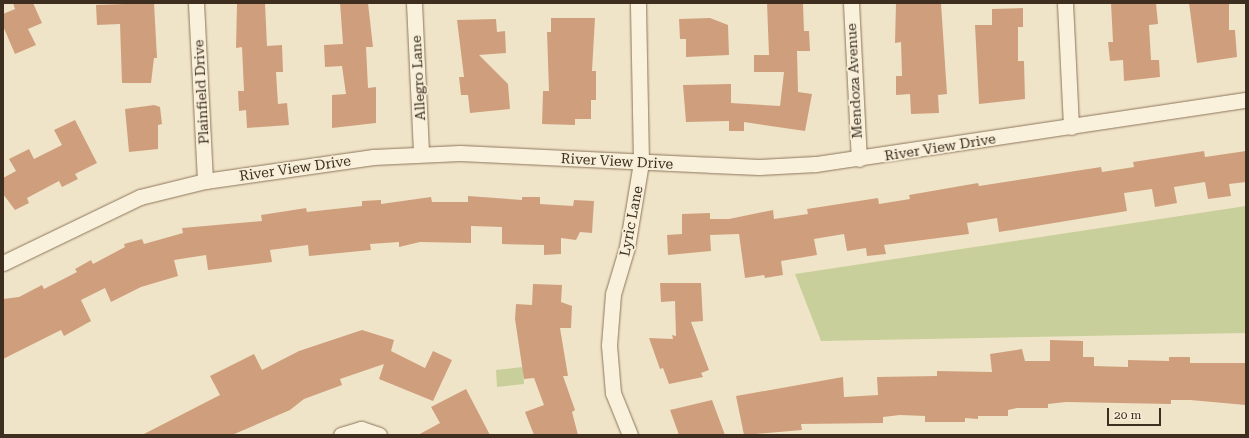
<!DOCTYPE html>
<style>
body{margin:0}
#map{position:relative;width:1249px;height:438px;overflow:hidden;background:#f0e4c8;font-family:"Roboto Serif",serif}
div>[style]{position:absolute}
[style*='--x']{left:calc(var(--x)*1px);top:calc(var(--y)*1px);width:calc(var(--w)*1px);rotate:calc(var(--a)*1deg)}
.green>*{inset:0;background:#c9cf9b}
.building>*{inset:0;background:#cf9f7d}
.roads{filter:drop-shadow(0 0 1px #8d765c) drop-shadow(0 0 1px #8d765c)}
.street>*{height:15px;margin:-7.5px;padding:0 7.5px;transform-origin:7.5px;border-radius:7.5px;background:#faf1dc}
span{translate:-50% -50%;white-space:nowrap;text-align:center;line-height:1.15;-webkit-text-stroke:3.5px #f7eed8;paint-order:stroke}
.street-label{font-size:14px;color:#3d2e20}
.frame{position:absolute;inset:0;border:4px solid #3d2e20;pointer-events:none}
.scale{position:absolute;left:1107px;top:408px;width:54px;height:18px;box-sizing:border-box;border:2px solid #3d2e20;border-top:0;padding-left:5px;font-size:12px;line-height:14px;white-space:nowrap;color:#3d2e20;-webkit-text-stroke:3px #f7eed8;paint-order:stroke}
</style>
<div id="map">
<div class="green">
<div style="clip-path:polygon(1246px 206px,1246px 333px,821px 341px,795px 274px)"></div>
<div style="clip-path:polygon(523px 367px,524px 384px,497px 387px,496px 370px)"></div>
</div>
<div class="building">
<div style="clip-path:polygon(13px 3px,33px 3px,42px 23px,28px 29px,36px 45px,15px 54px,3px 26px,3px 14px,15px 9px)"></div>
<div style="clip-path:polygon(154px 3px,157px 58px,154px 58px,151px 83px,122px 83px,120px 24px,97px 25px,96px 5px)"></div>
<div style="clip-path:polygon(237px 3px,265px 3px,267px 46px,282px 45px,283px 72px,276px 72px,278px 104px,287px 103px,289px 125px,247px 128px,246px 110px,239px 111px,238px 91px,244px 91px,242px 47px,236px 48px)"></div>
<div style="clip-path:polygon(340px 3px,368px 3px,373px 47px,366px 47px,368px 88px,376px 87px,376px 123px,332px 128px,332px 95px,346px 94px,342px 66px,325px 67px,324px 45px,343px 44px)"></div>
<div style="clip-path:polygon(767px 3px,803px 3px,804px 31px,809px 31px,810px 51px,797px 51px,798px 92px,812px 94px,805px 131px,744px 122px,744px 131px,729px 131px,729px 121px,686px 122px,683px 85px,731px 84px,731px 103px,780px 106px,784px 72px,754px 72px,754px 55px,769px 55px)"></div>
<div style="clip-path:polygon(896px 3px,941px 3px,947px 94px,938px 95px,939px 113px,911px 114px,910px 94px,896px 95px,896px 76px,902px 76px,901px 42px,895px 43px)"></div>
<div style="clip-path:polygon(1111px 3px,1156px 3px,1158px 24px,1149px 25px,1151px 60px,1159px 60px,1160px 77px,1124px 81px,1123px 60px,1110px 61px,1108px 42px,1113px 42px)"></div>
<div style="clip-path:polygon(1189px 3px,1229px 3px,1229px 30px,1235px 30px,1237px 57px,1197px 63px)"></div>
<div style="clip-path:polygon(1023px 8px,1023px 27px,1018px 27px,1018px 61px,1024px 61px,1025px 99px,979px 104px,975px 25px,992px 25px,992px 9px)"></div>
<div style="clip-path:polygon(551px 18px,595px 18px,592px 71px,596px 71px,596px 100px,591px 100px,591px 119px,575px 119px,575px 125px,542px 124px,543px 91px,549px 91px,547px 32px,551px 32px)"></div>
<div style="clip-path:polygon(710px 18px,728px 25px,729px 55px,686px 57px,686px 39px,680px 39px,679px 19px)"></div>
<div style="clip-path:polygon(496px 19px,497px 32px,505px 31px,506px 53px,479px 55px,508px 84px,510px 109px,470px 113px,468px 95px,461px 95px,459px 77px,464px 77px,457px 20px)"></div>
<div style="clip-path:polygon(154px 105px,160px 107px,162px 124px,158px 125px,158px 149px,129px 152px,125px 109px)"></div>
<div style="clip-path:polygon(75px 120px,97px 163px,75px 174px,78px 179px,62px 187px,59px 181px,27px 198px,29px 203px,15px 210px,3px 194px,3px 178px,16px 171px,9px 159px,29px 149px,34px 159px,62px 145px,54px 130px)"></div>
<div style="clip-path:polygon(1204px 151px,1205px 157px,1246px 151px,1246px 182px,1229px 184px,1231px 196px,1208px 199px,1205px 182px,1174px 187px,1177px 203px,1155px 207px,1152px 189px,1124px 193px,1127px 211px,999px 232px,997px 218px,967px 223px,969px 234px,884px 245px,886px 254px,867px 256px,866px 248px,847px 251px,844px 234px,814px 239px,817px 255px,781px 261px,783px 275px,765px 278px,764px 275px,745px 278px,739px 234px,710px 235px,711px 251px,668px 255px,667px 235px,682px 234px,682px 214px,710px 213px,710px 219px,729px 219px,773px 210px,774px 219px,808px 214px,807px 209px,878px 198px,879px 204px,910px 199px,909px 195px,978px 183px,979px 186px,1101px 167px,1102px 172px,1134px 167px,1133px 162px)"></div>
<div style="clip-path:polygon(468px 196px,522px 200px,522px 197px,540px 197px,540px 204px,573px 206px,574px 200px,594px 201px,592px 233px,580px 232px,576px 240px,561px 238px,561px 254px,544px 255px,544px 245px,502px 244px,502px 227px,471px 226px,471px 243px,420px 242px,399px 247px,399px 242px,370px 244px,371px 250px,309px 256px,308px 245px,270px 250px,272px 262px,208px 270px,206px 255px,174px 260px,178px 276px,141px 287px,111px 302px,105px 288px,81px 300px,91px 321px,64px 336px,61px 330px,3px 359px,3px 299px,19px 297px,42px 285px,44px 289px,77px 272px,75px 269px,91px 260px,93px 264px,125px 247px,124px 244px,142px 239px,144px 244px,183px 233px,182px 228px,262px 221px,261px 215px,287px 211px,306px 208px,307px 212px,362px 206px,362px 201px,381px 200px,381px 204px,431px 197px,432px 202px,468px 202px)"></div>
<div style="clip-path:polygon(660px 283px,701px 283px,703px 321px,691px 322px,709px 370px,701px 373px,703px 377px,669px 384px,663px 368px,660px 369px,649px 338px,673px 339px,672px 335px,676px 336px,675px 301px,661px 302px)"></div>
<div style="clip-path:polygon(533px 284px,562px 285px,561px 302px,572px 306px,571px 328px,560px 328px,568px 376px,563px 376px,575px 410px,572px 412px,578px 435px,534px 435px,525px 412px,544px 405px,534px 378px,524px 379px,515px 319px,516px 304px,532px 305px)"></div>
<div style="clip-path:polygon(362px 330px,394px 340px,391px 351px,425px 368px,433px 351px,452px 360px,433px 401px,379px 379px,384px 364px,340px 379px,342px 385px,304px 399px,290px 410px,232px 435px,142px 435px,220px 395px,210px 376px,254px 354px,262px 370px,299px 351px)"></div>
<div style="clip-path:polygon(1050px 340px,1083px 341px,1083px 357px,1094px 357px,1094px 366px,1128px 367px,1128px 360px,1169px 361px,1169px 357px,1190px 357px,1190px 363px,1246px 363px,1246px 405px,1190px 400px,1171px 400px,1171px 404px,1066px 402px,1048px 404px,1048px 408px,1017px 408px,1008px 410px,1008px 416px,978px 416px,978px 419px,965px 418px,965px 422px,925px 422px,925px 416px,900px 415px,883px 417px,883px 423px,801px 424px,802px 430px,744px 435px,736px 396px,843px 377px,844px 397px,878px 395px,877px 377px,937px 376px,937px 371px,992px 372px,990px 354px,1022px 349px,1025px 361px,1050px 361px)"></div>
<div style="clip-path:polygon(466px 389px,490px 435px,418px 435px,440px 423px,431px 407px)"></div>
<div style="clip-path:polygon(712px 400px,725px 435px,679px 435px,670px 410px)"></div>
</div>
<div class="roads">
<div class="street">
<div style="--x:196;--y:3;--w:178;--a:87.1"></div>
<div style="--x:414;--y:3;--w:150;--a:87.3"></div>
<div style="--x:851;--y:3;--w:156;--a:87.1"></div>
<div style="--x:1065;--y:3;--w:124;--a:87.2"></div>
<div style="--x:3;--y:263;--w:152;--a:-25.7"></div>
<div style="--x:140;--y:197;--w:67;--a:-13.8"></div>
<div style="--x:205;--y:181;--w:170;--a:-8.1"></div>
<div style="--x:373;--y:157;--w:87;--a:-2.6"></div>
<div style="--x:460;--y:153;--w:299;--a:2.7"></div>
<div style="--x:759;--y:167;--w:57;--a:-3"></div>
<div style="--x:816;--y:164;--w:435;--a:-8.5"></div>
<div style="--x:341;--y:435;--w:21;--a:-17"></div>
<div style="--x:361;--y:429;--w:19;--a:18"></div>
<div style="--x:630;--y:435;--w:45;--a:-112"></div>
<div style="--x:613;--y:393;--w:48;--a:-94.8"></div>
<div style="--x:609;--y:345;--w:51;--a:-85.5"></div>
<div style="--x:613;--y:294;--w:49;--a:-73.4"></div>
<div style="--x:627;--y:247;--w:86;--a:-80.6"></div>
<div style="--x:641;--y:162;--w:159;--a:-91.1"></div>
</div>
</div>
<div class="street-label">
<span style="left:418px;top:78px;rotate:-93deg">Allegro Lane</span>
<span style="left:854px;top:81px;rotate:-93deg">Mendoza Avenue</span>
<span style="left:201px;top:92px;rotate:-93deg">Plainfield Drive</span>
<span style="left:940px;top:147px;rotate:-9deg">River View Drive</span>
<span style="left:617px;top:161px;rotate:3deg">River View Drive</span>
<span style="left:295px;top:168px;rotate:-8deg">River View Drive</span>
<span style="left:631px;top:221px;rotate:-79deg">Lyric Lane</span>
</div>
<div class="frame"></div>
<div class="scale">20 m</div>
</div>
